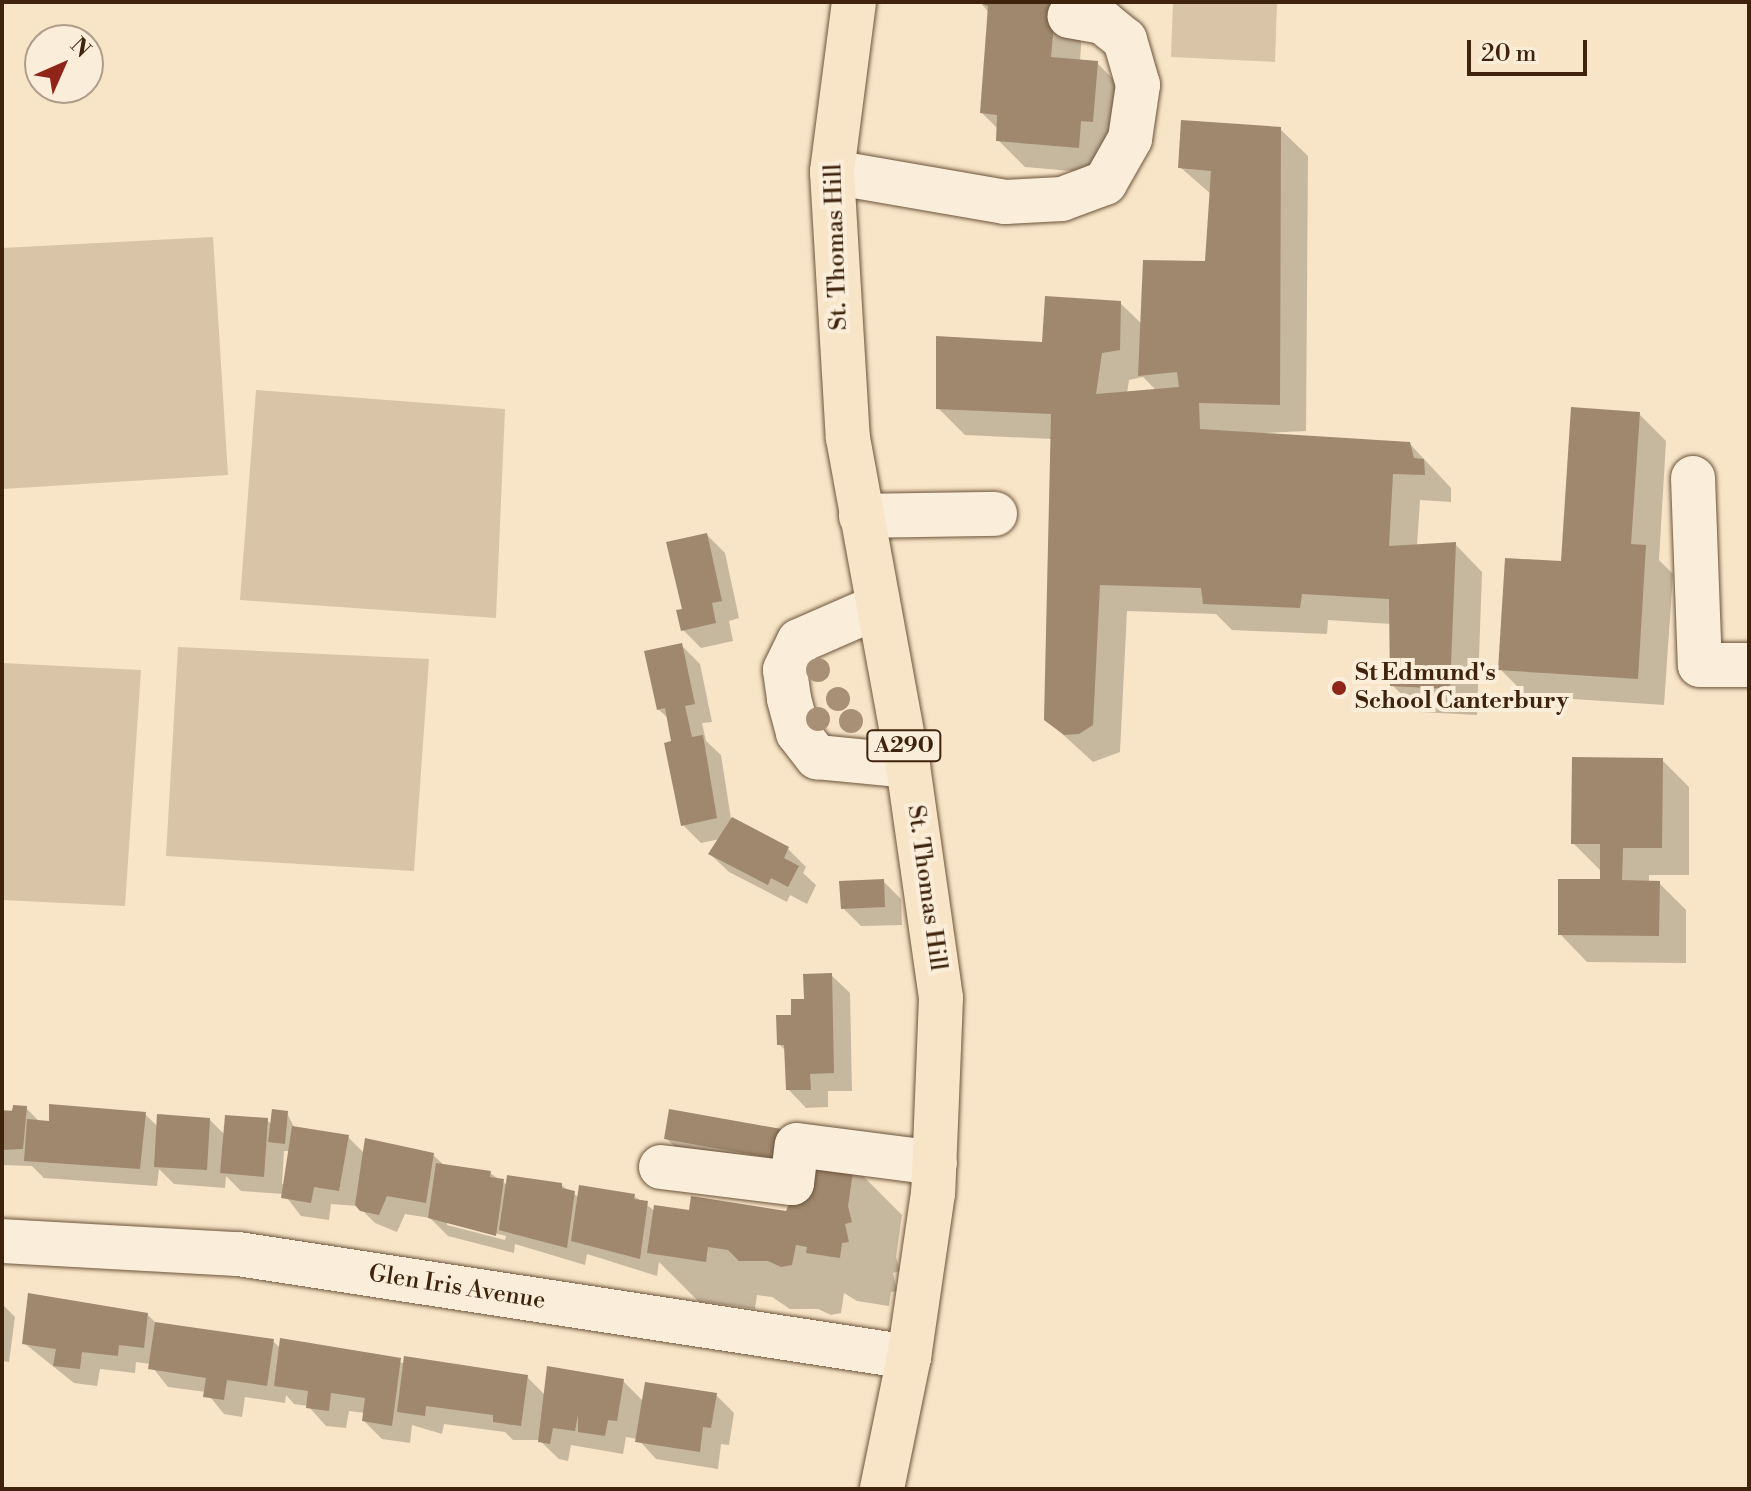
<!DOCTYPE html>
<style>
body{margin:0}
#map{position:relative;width:1751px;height:1491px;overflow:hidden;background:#f8e5c7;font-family:"Libre Bodoni",serif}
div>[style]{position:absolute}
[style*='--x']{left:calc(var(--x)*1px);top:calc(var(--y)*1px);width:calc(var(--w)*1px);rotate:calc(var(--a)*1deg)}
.green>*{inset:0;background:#d9c4a7}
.shadow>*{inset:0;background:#0003}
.building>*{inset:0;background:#9f886e}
.roads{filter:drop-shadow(0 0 2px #6d543c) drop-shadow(0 0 2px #6d543c)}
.minor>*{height:44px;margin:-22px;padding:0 22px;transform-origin:22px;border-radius:22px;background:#faeedb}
.major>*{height:44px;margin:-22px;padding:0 22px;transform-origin:22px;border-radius:22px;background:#f8e5c7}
.trees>*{width:24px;height:24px;margin:-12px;border-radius:50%;background:#a89076}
.dots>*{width:22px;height:22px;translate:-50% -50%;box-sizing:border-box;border:4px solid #faeedb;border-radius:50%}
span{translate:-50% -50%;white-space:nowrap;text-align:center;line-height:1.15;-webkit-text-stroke:8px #faeedb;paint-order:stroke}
.shield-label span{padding:2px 6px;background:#faeedb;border:2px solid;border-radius:6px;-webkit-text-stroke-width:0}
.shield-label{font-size:22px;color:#3f230d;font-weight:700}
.street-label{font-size:24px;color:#3f230d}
.poi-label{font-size:24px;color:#3f230d;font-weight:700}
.left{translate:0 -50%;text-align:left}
.frame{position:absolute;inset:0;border:4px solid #3f230d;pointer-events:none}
.north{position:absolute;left:24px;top:24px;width:80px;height:80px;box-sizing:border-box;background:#faeedb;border:2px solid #af9d89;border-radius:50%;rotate:45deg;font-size:22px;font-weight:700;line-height:32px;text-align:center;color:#3f230d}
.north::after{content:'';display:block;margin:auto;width:28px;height:36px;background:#8f2418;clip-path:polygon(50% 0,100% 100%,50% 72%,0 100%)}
.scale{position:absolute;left:1467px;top:40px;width:120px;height:36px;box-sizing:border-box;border:4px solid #3f230d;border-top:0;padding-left:10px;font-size:24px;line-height:28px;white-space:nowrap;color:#3f230d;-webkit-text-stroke:6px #faeedb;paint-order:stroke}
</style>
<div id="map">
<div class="green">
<div style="clip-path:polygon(1173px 2px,1277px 2px,1275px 62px,1171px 57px)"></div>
<div style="clip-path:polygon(213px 237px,228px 475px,2px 489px,2px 248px)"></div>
<div style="clip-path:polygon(256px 390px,505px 409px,496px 618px,240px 600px)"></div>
<div style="clip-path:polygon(178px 647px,429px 659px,414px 871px,166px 856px)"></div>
<div style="clip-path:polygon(2px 663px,141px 670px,125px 906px,2px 900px)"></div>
</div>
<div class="shadow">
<div style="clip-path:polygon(980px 2px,1084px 2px,1080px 61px,1097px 63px,1124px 90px,1106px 174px,1025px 167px,998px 140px,998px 129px,982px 113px,990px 14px)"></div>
<div style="clip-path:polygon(evenodd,1280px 129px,1308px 156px,1306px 431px,1244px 434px,1410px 444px,1451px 488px,1451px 502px,1420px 500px,1417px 546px,1455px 544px,1482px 572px,1477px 715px,1420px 712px,1392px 685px,1391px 624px,1328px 620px,1327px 634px,1232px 630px,1216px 614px,1127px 611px,1120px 752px,1093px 762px,1046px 719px,1052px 439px,965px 435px,938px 408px,1120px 303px,1143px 325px,1207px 263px,1212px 195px,1180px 167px,1280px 129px,1143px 377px,1157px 391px,1127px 393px,1129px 380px,1143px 377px)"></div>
<div style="clip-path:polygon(1639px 414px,1666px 441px,1659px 560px,1673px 574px,1664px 705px,1527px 696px,1500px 669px,1562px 564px)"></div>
<div style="clip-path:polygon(707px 535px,725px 553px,739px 618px,729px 621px,733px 641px,701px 648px,683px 630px)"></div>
<div style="clip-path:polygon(681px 645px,700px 664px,712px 722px,702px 723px,706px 741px,721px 755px,731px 819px,788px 849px,806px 867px,803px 873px,816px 885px,807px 904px,790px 895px,787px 902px,729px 872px,710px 854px,720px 839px,701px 843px,683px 825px,669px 719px,658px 709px)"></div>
<div style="clip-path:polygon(1662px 760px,1689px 787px,1689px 875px,1649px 875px,1649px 883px,1659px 883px,1686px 910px,1686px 963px,1587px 962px,1560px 934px,1602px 881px,1602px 872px,1573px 843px)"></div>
<div style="clip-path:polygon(883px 881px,901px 899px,902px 925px,861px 926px,843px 908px)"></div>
<div style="clip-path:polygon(831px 975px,850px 993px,852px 1091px,828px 1091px,828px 1107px,806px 1108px,788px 1089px,787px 1052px,779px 1044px,793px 1017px)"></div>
<div style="clip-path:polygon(evenodd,26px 1108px,40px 1122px,145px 1114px,158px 1127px,210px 1120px,225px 1135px,267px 1120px,272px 1125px,287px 1113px,295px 1129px,348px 1137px,365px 1154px,433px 1155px,445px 1166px,490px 1173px,507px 1185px,561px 1185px,580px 1198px,634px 1196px,655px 1211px,787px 1213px,789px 1201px,853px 1166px,902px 1215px,896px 1257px,900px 1271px,893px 1273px,897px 1291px,891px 1292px,889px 1306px,857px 1301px,844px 1293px,841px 1313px,831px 1315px,818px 1309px,790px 1309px,772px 1297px,757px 1295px,755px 1309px,698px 1301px,659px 1262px,657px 1276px,587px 1254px,585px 1265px,515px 1244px,514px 1253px,448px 1236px,430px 1218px,405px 1214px,397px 1232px,375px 1223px,358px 1206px,331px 1204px,329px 1220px,301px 1216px,284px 1194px,241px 1191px,226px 1176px,225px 1188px,174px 1184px,159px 1169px,157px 1186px,44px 1178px,32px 1166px,2px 1165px,2px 1112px,26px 1108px,284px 1151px,290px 1151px,285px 1185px,282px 1184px,284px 1151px,26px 1108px,447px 1221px,506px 1236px,505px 1240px,447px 1225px,447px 1221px)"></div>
<div style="clip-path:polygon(786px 1132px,792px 1167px,675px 1147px,666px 1138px)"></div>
<div style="clip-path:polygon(2px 1304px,15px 1317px,9px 1362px,2px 1361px)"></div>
<div style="clip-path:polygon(147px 1314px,157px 1324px,273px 1341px,281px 1349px,527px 1377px,545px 1395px,623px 1381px,644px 1402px,716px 1395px,734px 1413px,729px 1445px,721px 1444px,718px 1469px,656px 1459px,638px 1439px,626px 1437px,623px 1454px,571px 1445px,568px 1461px,559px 1459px,539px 1440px,513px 1440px,505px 1432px,444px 1424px,442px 1434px,412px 1425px,410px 1443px,382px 1439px,364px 1421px,365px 1413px,349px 1411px,346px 1428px,326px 1426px,308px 1406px,294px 1404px,286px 1395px,285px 1403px,245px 1397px,242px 1417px,224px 1414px,206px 1392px,168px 1387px,150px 1364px,136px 1362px,135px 1373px,100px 1369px,97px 1386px,74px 1383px,24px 1343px)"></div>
</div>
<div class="building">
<div style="clip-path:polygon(978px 2px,1056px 2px,1051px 57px,1098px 61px,1093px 122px,1081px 121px,1079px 148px,996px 141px,997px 115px,980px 113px,988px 6px)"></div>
<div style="clip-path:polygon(1181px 120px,1281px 127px,1280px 405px,1199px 403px,1200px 429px,1410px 442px,1414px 458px,1424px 459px,1425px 475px,1393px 474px,1389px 546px,1456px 542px,1450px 689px,1390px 686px,1389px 599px,1302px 594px,1300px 608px,1203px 604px,1201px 588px,1100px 585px,1093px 725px,1079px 734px,1064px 735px,1044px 720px,1051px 414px,936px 409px,936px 336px,1042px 342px,1045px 296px,1121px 301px,1120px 350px,1102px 353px,1096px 394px,1179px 387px,1177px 372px,1138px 376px,1143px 260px,1205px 261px,1211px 171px,1178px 168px)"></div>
<div style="clip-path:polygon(1571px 407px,1640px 412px,1631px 544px,1646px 545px,1638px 679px,1498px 670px,1505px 558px,1561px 561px)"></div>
<div style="clip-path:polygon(707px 533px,722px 601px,712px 603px,716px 623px,681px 631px,676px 610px,682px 609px,666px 542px)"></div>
<div style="clip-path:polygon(682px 643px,695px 704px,685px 706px,692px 737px,703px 735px,717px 818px,681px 826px,664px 743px,671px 741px,665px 708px,657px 710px,644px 651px)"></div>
<div style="clip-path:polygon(1572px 757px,1663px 758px,1662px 848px,1623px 848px,1622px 880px,1660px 881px,1659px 936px,1558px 935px,1558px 879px,1600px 879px,1600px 844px,1571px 844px)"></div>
<div style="clip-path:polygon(732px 817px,789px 847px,784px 858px,799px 866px,788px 887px,771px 878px,768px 885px,708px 854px)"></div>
<div style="clip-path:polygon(884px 879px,885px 907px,841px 909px,839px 881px)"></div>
<div style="clip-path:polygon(832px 973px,834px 1073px,810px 1074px,811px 1090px,786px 1090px,784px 1045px,777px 1045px,776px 1015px,791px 1015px,791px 999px,804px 999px,803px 974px)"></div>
<div style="clip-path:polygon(49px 1104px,146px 1112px,140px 1169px,24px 1161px,27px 1119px,49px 1121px)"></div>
<div style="clip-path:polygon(13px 1105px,27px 1106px,23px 1149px,2px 1150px,2px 1110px,12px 1111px)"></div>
<div style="clip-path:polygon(272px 1109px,288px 1111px,285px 1144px,268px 1142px)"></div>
<div style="clip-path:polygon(669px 1109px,787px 1130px,783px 1160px,664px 1139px)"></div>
<div style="clip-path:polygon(157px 1114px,210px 1118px,207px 1170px,154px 1167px)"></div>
<div style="clip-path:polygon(225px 1115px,268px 1118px,264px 1177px,220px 1173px)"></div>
<div style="clip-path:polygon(292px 1126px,349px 1135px,339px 1191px,314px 1187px,311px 1203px,281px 1198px)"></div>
<div style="clip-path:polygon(365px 1138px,434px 1153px,426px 1203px,387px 1196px,379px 1215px,360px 1211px,355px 1205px)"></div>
<div style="clip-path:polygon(808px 1158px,854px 1165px,848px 1206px,852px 1222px,845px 1224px,849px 1242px,842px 1243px,840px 1258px,806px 1253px,807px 1247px,796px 1245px,792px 1265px,781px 1267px,768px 1261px,739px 1261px,728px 1250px,708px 1247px,706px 1262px,647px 1253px,654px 1205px,689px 1210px,691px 1196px,786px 1211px)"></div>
<div style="clip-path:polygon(436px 1163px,491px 1171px,490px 1177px,504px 1179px,496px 1236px,428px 1218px)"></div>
<div style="clip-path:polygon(507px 1175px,562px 1183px,562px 1188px,575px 1191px,567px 1248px,499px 1230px)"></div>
<div style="clip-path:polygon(579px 1185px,635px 1194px,634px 1199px,648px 1201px,640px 1259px,571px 1241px)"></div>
<div style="clip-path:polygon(28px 1293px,148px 1313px,144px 1348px,119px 1345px,118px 1356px,82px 1352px,80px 1369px,53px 1366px,56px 1349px,22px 1344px)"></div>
<div style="clip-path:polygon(155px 1322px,274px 1339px,267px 1386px,227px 1380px,224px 1400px,203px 1397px,206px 1378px,148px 1369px)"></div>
<div style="clip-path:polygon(280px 1338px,401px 1358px,392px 1426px,362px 1421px,365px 1398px,331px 1393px,329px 1411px,306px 1408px,308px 1391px,274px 1386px)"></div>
<div style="clip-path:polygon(404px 1356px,528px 1375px,521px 1426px,493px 1422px,493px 1415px,426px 1406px,425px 1416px,397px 1412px)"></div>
<div style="clip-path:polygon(547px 1366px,624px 1379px,617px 1421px,608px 1420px,605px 1436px,578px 1432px,578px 1415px,575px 1431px,553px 1428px,550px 1444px,538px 1442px)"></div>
<div style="clip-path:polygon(645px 1382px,717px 1393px,711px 1428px,703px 1427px,700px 1452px,635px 1442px)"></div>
</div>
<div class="roads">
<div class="minor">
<div style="--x:832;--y:172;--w:176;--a:9.8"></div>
<div style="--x:1005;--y:202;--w:57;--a:-3"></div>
<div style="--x:1062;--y:199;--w:46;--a:-20.4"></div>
<div style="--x:1105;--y:183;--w:51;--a:-60.4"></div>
<div style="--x:1130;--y:139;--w:55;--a:-81.6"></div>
<div style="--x:1138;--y:85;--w:47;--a:-106.1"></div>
<div style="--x:1125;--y:40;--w:28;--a:-141"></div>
<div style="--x:1103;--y:22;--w:34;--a:-170"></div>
<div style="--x:1693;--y:478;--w:187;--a:87.9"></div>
<div style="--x:1700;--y:665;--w:49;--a:0"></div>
<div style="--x:861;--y:516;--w:134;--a:-0.9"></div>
<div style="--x:877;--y:607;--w:85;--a:156.4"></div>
<div style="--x:799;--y:641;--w:32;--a:116"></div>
<div style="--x:785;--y:670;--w:29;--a:82"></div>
<div style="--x:789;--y:699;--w:35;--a:75"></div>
<div style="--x:798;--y:733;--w:31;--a:52"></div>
<div style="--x:817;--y:757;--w:91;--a:5.6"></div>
<div style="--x:661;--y:1167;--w:132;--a:7"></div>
<div style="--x:792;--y:1183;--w:38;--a:-83"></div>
<div style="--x:797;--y:1145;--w:139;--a:7.4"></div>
<div style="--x:2;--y:1241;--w:236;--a:3.2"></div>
<div style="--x:238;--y:1254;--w:679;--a:8.73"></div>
</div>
<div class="major">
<div style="--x:854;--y:2;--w:171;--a:97.4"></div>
<div style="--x:832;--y:172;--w:266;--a:86.6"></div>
<div style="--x:848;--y:438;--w:333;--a:79.6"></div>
<div style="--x:908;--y:766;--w:234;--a:81.9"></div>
<div style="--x:941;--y:998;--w:195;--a:92.3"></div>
<div style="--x:933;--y:1193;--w:166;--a:98.3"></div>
<div style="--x:909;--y:1357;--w:135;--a:101.6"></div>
</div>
</div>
<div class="trees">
<div style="left:818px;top:670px"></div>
<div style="left:838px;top:699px"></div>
<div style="left:818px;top:719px"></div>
<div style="left:851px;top:721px"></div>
</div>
<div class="dots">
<div style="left:1339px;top:688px;background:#8f2418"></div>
</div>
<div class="shield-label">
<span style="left:904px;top:746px">A290</span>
</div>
<div class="street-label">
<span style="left:837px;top:247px;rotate:-92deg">St. Thomas Hill</span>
<span style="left:926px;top:888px;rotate:82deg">St. Thomas Hill</span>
<span style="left:457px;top:1288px;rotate:9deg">Glen Iris Avenue</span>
</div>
<div class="poi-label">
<span class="left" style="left:1355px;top:688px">St Edmund's<br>School Canterbury</span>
</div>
<div class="frame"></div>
<div class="north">N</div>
<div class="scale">20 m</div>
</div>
